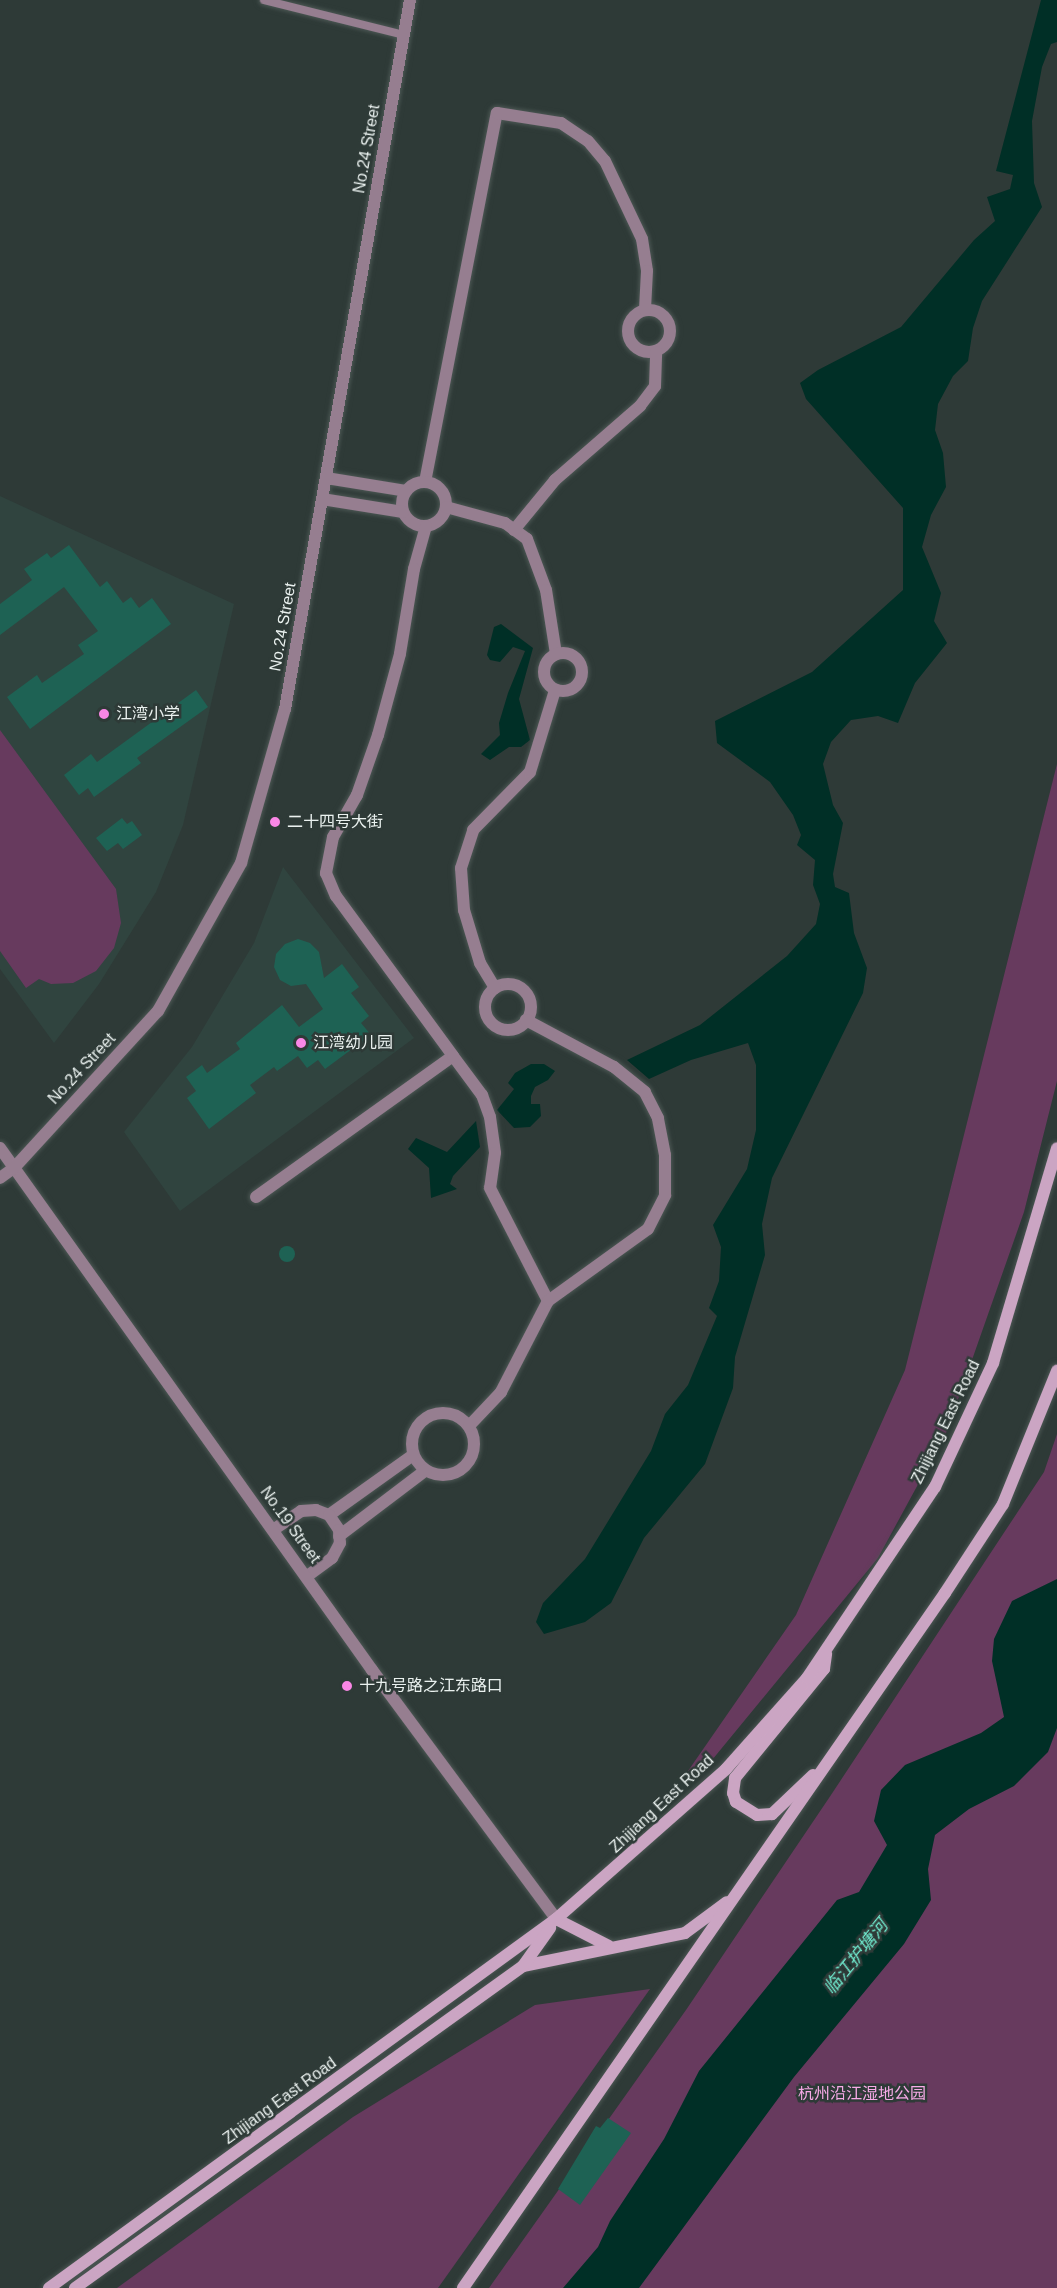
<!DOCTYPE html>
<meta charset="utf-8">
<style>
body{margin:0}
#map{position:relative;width:1057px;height:2288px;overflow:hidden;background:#2e3a37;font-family:Helvetica,"Noto Sans SC",sans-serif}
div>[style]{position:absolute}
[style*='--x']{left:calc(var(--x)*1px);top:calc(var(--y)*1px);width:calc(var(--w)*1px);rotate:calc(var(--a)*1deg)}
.built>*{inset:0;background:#30443f}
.green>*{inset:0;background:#673a5e}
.water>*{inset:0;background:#002f26}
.building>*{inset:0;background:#1e6254}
.round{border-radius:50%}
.roads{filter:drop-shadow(0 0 2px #4c5754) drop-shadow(0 0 2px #4c5754)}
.service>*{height:8px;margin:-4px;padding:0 4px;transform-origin:4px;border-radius:4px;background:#967e90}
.minor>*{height:12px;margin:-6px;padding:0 6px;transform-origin:6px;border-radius:6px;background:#967e90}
.minor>.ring{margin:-6px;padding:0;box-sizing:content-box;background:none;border:12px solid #967e90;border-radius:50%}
.tertiary>*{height:12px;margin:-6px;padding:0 6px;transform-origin:6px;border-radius:6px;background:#967e90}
.secondary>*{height:12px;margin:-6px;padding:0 6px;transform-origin:6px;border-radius:6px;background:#cba5c3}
.dots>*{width:16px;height:16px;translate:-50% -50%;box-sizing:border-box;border:3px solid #2e3a37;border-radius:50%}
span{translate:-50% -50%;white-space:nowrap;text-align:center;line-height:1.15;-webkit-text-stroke:5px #2e3a37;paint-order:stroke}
.street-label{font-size:16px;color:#eaf1ef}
.poi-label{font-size:16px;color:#eaf1ef}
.left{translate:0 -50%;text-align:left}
.park-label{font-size:16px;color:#f7aae7}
.water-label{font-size:18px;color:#70ecd0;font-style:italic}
</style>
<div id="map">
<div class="built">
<div style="clip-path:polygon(0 496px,234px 604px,183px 825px,156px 892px,99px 984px,54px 1043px,0 969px)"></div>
<div style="clip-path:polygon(283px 867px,414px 1038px,180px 1211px,124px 1132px,192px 1047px,254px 943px)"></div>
</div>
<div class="green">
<div style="clip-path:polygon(0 730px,116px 889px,121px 923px,114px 948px,96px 971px,73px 983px,51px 984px,39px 979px,26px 988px,0 951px)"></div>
<div style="clip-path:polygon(1057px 764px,1057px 1081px,1024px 1212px,947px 1431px,878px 1558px,703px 1771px,688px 1771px,796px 1615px,905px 1370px)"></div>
<div style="clip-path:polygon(1057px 1434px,1057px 2288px,489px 2288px,686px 2010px,831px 1795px,1044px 1472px)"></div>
<div style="clip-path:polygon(650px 1989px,438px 2288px,117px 2288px,353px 2117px,535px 2005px)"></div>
</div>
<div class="water">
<div style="clip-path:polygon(1041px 0,1057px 0,1057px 42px,1051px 44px,1042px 67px,1032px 121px,1034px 183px,1042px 207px,982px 301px,973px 328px,968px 361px,953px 376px,938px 404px,935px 430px,943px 453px,946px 487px,931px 515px,922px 547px,941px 593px,934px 621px,947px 643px,915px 683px,898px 723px,878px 716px,851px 720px,831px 742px,823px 764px,833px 805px,843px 823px,833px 874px,835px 887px,849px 893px,854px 933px,867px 968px,863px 993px,772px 1178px,762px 1224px,765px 1255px,735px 1357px,733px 1388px,705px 1464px,644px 1538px,611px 1603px,585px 1622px,544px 1634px,536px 1622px,543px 1603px,585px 1559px,651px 1451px,665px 1414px,688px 1385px,717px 1316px,709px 1308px,719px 1281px,721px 1247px,713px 1225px,747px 1169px,756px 1130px,756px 1065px,748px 1043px,691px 1060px,649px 1079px,627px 1060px,700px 1025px,787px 956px,816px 924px,820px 904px,813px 885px,815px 860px,797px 845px,801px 835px,793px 815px,770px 782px,717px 743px,715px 721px,812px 672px,903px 590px,903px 508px,806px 399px,800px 383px,818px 370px,901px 327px,974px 240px,995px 221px,987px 197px,1010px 189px,1013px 175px,996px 171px)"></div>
<div style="clip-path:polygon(501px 624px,533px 648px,519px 699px,530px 740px,521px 747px,509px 747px,490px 760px,481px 754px,500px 735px,499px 723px,508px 693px,525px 651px,513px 647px,500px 662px,490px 660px,487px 655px,494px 627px)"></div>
<div style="clip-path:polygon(531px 1064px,544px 1064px,555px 1071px,548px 1080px,535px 1087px,531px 1096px,531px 1104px,540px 1104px,541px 1116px,530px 1127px,514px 1128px,497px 1110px,514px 1089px,508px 1083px,515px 1073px)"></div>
<div style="clip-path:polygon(476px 1121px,480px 1147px,453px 1176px,450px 1184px,457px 1189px,431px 1198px,429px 1168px,408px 1149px,416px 1138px,447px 1152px)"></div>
<div style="clip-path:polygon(1057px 1579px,1057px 1728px,1048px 1752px,1014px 1786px,969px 1809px,935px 1835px,928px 1869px,931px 1900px,904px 1944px,794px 2077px,639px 2288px,563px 2288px,598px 2247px,610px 2221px,664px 2139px,699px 2071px,837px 1900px,859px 1892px,887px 1845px,874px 1821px,881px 1790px,905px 1765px,981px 1733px,1004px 1717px,992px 1661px,994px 1639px,1012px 1601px)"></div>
</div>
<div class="building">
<div style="clip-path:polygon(69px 545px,100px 587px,107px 581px,123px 603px,131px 597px,139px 608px,152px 598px,171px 624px,30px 729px,7px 697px,37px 675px,42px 683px,84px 654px,78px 645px,98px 631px,64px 587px,0 635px,0 604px,32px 580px,24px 569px,47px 553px,51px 558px)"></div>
<div style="clip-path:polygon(196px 690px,208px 707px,137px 758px,141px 763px,94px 797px,88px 788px,79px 795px,64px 775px,91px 754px,97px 762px)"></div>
<div style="clip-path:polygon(122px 818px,127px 824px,132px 821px,142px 835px,123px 849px,118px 843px,107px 851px,96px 838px)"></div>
<div style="clip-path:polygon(298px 939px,310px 943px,319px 952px,324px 978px,342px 964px,359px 987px,351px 993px,369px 1016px,361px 1023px,371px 1035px,325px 1069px,318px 1060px,307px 1068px,298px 1056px,277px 1071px,274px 1067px,250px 1085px,256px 1093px,209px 1129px,187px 1098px,196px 1091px,186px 1077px,202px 1065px,207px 1073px,240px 1049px,236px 1043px,282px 1005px,299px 1027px,323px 1009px,306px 984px,291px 986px,280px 980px,274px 967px,276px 954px,285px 944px)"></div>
<div class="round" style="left:279px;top:1246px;width:16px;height:16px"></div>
<div style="clip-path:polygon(608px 2118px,631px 2133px,580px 2205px,558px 2189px,596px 2126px,600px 2128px)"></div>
</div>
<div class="roads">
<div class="service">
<div style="--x:264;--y:0;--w:144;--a:14"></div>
</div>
<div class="minor">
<div class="ring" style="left:628px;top:310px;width:30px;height:30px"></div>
<div style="--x:326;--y:478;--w:81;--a:9.2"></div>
<div style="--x:425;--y:482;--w:376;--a:-79"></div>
<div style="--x:497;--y:113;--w:65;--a:8.9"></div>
<div style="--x:561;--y:123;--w:32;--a:34"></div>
<div style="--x:588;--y:141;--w:26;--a:50"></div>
<div style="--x:605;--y:161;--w:86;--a:64.6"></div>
<div style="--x:642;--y:239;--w:32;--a:81"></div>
<div style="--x:647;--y:271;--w:39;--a:93"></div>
<div class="ring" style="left:402px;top:482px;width:32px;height:32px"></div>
<div style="--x:322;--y:499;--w:82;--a:9.1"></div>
<div style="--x:446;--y:507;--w:61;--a:15.2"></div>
<div style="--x:505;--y:523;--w:27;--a:36"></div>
<div style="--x:527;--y:539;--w:54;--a:69.6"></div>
<div style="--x:546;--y:590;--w:65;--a:81.1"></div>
<div style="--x:426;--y:526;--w:45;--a:105.6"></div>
<div style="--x:414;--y:569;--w:86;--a:99.4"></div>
<div style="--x:400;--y:654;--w:84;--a:105.2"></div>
<div style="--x:378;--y:735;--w:64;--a:109.3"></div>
<div style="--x:357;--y:795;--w:48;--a:119.7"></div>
<div style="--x:333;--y:837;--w:37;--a:101"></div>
<div style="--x:326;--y:873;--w:25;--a:67"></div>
<div style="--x:336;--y:896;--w:198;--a:53.8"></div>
<div style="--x:514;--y:530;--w:65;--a:-50.6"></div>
<div style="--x:555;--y:480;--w:113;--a:-41"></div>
<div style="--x:640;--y:406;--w:25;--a:-53"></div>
<div style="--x:655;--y:386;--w:34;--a:-88"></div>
<div class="ring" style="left:544px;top:653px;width:26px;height:26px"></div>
<div class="ring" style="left:485px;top:984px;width:34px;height:34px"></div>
<div style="--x:495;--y:988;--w:29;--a:-121"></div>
<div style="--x:480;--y:963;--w:55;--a:-106.8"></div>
<div style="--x:464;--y:910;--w:42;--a:-94.1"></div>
<div style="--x:461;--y:868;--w:40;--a:-72"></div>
<div style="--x:473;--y:830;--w:81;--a:-45.5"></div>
<div style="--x:530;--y:772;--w:86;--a:-73"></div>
<div style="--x:256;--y:1197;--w:242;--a:-35.6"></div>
<div style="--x:453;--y:1056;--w:49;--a:53.4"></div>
<div style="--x:482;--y:1095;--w:23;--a:70"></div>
<div style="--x:490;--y:1117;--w:36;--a:82"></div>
<div style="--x:495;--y:1153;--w:35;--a:98"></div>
<div style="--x:490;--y:1188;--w:127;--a:62.8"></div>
<div class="ring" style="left:412px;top:1413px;width:50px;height:50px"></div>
<div style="--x:469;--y:1426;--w:47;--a:-46.7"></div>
<div style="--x:501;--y:1392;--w:102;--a:-62.7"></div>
<div style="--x:548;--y:1301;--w:123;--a:-35.8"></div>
<div style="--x:648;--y:1229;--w:38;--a:-63"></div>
<div style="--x:665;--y:1195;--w:40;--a:-90"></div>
<div style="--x:665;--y:1155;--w:38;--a:-101"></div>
<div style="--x:658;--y:1118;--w:29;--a:-117"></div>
<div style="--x:645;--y:1092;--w:40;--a:-141"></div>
<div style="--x:614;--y:1067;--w:100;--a:-151.9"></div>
<div style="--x:329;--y:1515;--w:103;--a:-35.5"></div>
<div style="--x:273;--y:1530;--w:34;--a:-34"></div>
<div style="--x:301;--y:1511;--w:15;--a:-4"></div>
<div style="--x:316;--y:1510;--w:14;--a:21"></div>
<div style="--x:329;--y:1515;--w:18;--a:56"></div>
<div style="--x:339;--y:1530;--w:13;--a:86"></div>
<div style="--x:340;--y:1543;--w:17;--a:118"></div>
<div style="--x:332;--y:1558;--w:32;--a:144"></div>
<div style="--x:339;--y:1536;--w:109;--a:-37.2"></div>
</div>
<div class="tertiary">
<div style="--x:0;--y:1148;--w:641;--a:54.52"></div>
<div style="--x:372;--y:1670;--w:310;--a:53.5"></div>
<div style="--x:0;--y:1178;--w:17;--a:-36"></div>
<div style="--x:14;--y:1168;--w:213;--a:-47.5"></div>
<div style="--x:158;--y:1011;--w:170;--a:-60.7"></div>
<div style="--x:241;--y:863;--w:160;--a:-74.1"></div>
<div style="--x:285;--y:709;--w:720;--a:-80"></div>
</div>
<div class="secondary">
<div style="--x:813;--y:1775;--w:57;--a:136.4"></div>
<div style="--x:772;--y:1814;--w:15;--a:176"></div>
<div style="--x:757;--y:1815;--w:25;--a:-148"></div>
<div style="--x:736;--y:1802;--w:9;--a:-108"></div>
<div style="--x:733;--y:1793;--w:15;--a:-82"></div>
<div style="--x:735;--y:1778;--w:141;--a:-50.8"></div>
<div style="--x:824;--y:1669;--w:15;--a:-82"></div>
<div style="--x:556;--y:1919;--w:59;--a:27"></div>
<div style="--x:523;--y:1966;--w:165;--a:-11.5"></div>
<div style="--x:685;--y:1933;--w:52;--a:-36.4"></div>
<div style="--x:49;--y:2288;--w:627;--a:-36.05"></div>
<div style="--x:556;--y:1919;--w:227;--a:-41.4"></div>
<div style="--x:726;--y:1769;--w:122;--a:-48.3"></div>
<div style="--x:807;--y:1678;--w:230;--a:-56.2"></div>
<div style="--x:935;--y:1487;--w:137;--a:-64.9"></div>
<div style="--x:993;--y:1363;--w:224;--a:-73.4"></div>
<div style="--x:75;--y:2288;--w:552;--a:-35.71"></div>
<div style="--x:523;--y:1966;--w:47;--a:-54.6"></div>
<div style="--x:463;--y:2288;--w:846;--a:-55.26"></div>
<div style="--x:945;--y:1593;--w:106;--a:-56.9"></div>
<div style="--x:1003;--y:1504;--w:144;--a:-67.9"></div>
</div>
</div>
<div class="dots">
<div style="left:104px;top:714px;background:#fa87e6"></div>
<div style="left:275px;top:822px;background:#fa87e6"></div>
<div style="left:301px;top:1043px;background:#fa87e6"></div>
<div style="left:347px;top:1686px;background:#fa87e6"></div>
</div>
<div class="street-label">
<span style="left:367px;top:149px;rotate:-80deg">No.24 Street</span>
<span style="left:283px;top:627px;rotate:-80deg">No.24 Street</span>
<span style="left:82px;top:1069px;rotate:-47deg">No.24 Street</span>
<span style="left:946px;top:1422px;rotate:-64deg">Zhijiang East Road</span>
<span style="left:290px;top:1525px;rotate:54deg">No.19 Street</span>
<span style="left:662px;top:1804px;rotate:-43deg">Zhijiang East Road</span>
<span style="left:280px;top:2101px;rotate:-36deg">Zhijiang East Road</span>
</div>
<div class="poi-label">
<span class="left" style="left:116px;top:714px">江湾小学</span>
<span class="left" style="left:287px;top:822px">二十四号大街</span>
<span class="left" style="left:313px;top:1043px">江湾幼儿园</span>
<span class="left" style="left:359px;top:1686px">十九号路之江东路口</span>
</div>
<div class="park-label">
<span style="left:862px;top:2094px">杭州沿江湿地公园</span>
</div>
<div class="water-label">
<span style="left:856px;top:1957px;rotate:-51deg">临江护塘河</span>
</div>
</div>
